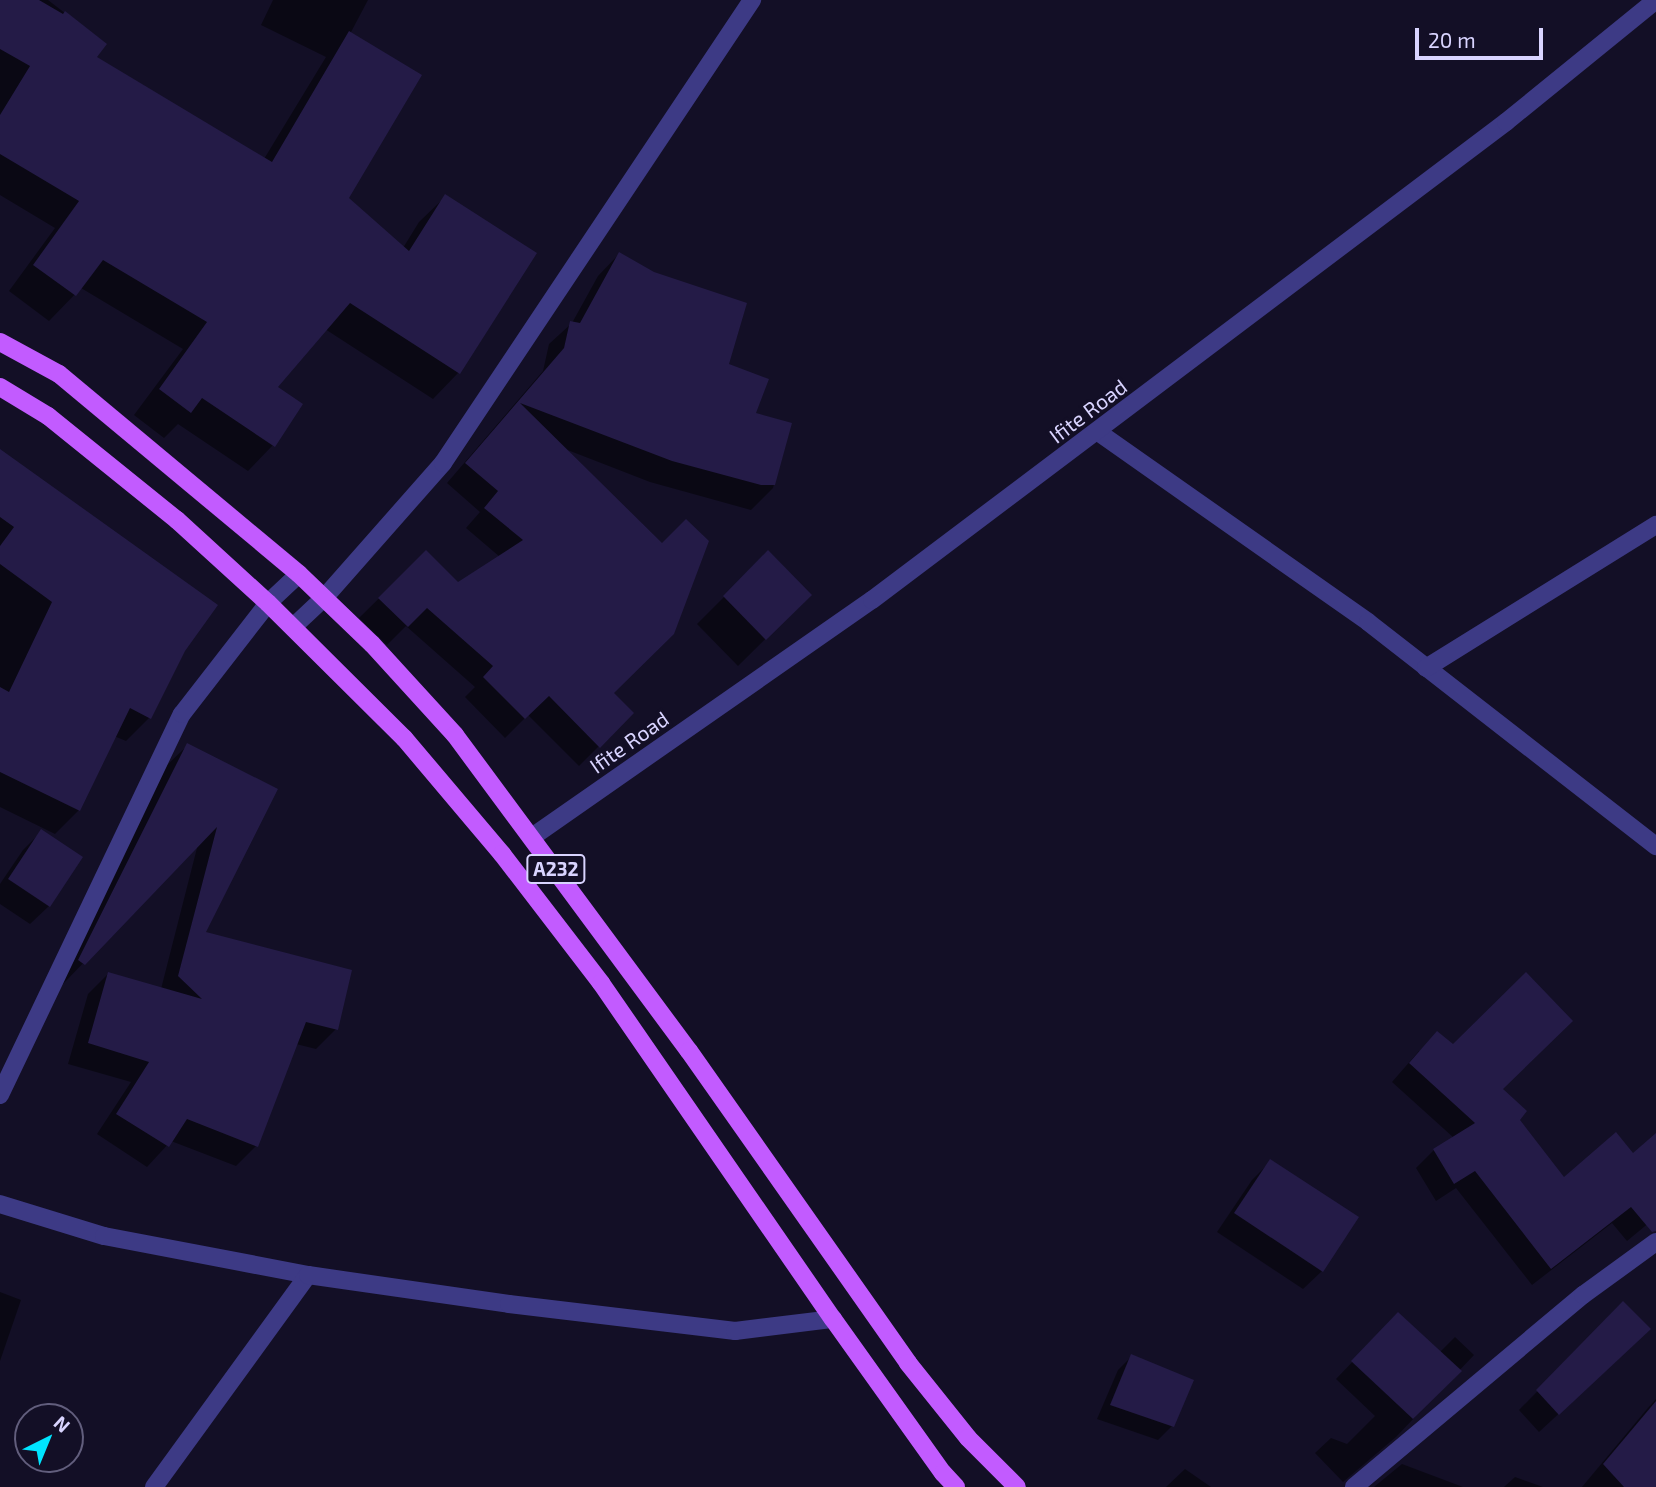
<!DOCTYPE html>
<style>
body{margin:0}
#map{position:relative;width:1656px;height:1487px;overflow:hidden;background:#130f26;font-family:"Exo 2",sans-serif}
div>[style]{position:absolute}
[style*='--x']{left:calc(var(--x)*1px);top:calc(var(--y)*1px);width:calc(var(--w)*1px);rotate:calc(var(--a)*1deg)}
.shadow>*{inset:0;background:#0007}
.building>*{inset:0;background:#241b47}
.minor>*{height:18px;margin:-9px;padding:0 9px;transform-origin:9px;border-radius:9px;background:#3d3a85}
.major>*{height:18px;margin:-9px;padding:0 9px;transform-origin:9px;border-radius:9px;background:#c25bff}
span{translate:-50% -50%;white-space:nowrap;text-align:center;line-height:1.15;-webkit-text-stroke:6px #130f26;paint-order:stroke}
.shield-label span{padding:2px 5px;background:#130f26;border:2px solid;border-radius:5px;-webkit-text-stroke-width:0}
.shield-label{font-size:19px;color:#d9d4ff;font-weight:700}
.street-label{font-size:21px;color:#d9d4ff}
.north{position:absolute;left:14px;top:1403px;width:70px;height:70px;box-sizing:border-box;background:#130f26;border:2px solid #625e7d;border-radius:50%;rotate:43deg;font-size:19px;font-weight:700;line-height:28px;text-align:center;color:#d9d4ff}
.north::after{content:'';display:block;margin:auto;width:24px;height:32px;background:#00e5ff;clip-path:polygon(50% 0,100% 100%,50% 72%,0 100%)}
.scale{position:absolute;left:1415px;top:28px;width:128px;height:32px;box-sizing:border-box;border:4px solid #d9d4ff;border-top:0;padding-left:9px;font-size:21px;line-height:24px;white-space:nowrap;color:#d9d4ff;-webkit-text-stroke:5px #130f26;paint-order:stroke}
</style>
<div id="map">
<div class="shadow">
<div style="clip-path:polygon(0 0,48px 0,105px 44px,95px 57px,264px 159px,326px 57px,261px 25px,273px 0,368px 0,350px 34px,347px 199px,403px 248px,419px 222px,445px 197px,534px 254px,458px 373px,433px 399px,325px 329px,275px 387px,273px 445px,248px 471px,178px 424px,164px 438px,134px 415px,183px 349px,81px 288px,49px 321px,9px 291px,55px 228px,0 195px)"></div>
<div style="clip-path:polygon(619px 254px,727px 365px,754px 414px,790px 424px,773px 488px,751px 510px,650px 482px,565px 449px,607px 698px,632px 713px,579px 766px,528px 715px,505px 738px,465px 697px,475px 687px,406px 626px,387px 645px,359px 618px,426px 552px,458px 585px,500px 557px,466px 528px,480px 512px,447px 483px,543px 371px,549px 344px,572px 323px,598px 276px)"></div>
<div style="clip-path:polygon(0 451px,183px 650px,149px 718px,126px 741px,114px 736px,79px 810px,55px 834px,0 807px)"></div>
<div style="clip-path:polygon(741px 580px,810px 595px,738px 666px,697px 624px)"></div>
<div style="clip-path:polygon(188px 745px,276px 790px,204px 933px,336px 1029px,316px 1049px,296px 1044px,256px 1146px,236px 1166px,171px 1141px,147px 1167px,97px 1134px,131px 1082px,68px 1064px,88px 994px,108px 974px,161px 989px,198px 844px,63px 984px,59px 981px,167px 765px)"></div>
<div style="clip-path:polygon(41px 832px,49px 906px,30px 924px,0 904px,0 884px,23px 850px)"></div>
<div style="clip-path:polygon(1419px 1051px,1501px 1090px,1517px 1120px,1564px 1179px,1633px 1155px,1656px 1136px,1656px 1217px,1627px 1241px,1612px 1223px,1532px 1285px,1456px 1188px,1436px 1201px,1416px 1168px,1434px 1150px,1454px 1138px,1392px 1082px)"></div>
<div style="clip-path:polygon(1270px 1162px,1322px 1271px,1303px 1289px,1217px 1232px,1252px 1180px)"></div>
<div style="clip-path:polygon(0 1292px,21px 1300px,0 1361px)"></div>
<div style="clip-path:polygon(1623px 1304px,1631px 1347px,1539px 1432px,1519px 1410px)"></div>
<div style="clip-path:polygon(1382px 1331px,1439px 1353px,1455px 1337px,1474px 1355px,1396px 1437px,1343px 1482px,1315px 1453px,1331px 1438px,1347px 1444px,1375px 1416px,1336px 1379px)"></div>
<div style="clip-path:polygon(1132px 1356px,1172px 1426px,1158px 1440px,1097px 1419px,1118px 1370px)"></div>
<div style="clip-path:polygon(1656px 1399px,1656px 1487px,1582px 1487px,1647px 1409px)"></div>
<div style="clip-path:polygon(1402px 1464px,1463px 1487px,1374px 1487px)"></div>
<div style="clip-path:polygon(1185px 1469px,1211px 1487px,1166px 1487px)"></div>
<div style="clip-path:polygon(1515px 1477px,1543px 1487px,1504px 1487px)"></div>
</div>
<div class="building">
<div style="clip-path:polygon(0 0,39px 0,63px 14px,65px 11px,107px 44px,97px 57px,272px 162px,349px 31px,422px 75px,349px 198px,409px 251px,445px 194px,537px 253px,460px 374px,350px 303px,278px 387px,303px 404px,275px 447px,202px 398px,191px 413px,159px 389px,207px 322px,103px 260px,76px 296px,33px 265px,79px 201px,0 154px,0 115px,30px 66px,0 49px)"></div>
<div style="clip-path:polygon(619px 252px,654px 272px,747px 303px,729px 364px,769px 379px,756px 413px,792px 423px,775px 485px,761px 485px,672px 461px,520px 403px,662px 543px,686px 519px,709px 541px,674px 634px,614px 693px,634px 713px,600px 748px,549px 696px,525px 719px,483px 677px,493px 666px,427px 608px,408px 627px,378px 598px,426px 550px,458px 582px,523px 540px,484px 508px,498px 491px,465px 463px,564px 348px,570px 321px,580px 323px)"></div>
<div style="clip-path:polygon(0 449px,218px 605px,185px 651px,151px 719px,130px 708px,80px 811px,0 772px,0 687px,9px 692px,52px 602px,0 564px,0 546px,14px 527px,0 517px)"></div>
<div style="clip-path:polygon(768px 550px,812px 595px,766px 640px,723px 596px)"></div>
<div style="clip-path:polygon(187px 743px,278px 789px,206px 932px,352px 970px,338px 1030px,306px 1022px,258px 1147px,187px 1119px,169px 1147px,116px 1114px,149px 1062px,88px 1043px,108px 972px,202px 999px,178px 976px,217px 827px,85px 965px,78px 960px)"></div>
<div style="clip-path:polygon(41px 829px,83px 857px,50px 907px,8px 879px)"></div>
<div style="clip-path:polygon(1526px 972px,1573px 1021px,1503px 1089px,1527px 1111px,1520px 1120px,1564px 1177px,1616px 1132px,1633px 1153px,1656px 1133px,1656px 1231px,1652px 1232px,1631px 1207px,1551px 1269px,1475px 1171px,1454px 1184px,1433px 1149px,1475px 1123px,1409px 1063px,1437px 1031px,1453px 1044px)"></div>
<div style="clip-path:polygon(1270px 1159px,1359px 1217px,1323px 1272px,1234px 1213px)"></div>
<div style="clip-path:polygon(1623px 1301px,1651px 1329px,1559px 1415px,1536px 1390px)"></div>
<div style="clip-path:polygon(1398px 1312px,1462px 1371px,1413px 1419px,1351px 1361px)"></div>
<div style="clip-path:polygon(1131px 1354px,1194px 1380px,1174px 1427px,1110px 1405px)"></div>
<div style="clip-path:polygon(1656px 1401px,1656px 1487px,1624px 1487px,1603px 1464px)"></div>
</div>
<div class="minor">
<div style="--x:1098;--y:432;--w:330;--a:35.1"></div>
<div style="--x:1368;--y:622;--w:365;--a:37.9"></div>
<div style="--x:293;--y:627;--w:42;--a:-43.1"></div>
<div style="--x:324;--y:598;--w:180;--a:-48.6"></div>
<div style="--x:443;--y:463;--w:557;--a:-56.28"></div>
<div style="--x:1426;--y:668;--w:271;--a:-31.9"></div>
<div style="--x:532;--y:837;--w:414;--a:-34.9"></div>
<div style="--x:872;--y:600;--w:794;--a:-37.01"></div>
<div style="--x:1506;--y:122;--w:193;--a:-39.1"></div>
<div style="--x:0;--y:1095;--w:422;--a:-64.5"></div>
<div style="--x:182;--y:714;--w:140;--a:-52.2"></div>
<div style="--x:268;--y:603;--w:42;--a:-43.1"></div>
<div style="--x:0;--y:1204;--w:109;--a:17.1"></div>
<div style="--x:104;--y:1236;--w:208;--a:10.8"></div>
<div style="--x:154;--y:1487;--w:262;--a:-54"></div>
<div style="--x:308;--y:1275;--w:203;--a:8.2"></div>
<div style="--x:509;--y:1304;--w:228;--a:6.8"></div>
<div style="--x:735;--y:1331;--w:99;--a:-7"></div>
<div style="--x:1354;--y:1487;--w:299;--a:-40"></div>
<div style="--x:1583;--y:1295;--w:90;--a:-36"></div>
</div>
<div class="major">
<div style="--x:0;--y:342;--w:67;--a:28.5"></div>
<div style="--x:59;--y:374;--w:312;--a:39.8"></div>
<div style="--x:299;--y:574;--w:101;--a:43.8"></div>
<div style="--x:372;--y:644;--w:123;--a:47.6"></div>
<div style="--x:455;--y:735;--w:393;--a:53.5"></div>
<div style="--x:689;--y:1051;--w:381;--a:54.9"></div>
<div style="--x:908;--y:1363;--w:96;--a:51.3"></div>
<div style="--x:968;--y:1438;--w:69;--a:45"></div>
<div style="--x:0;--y:387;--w:56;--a:31.1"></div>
<div style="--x:48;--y:416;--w:166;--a:38.9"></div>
<div style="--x:177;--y:520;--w:123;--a:42.4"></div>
<div style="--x:268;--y:603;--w:192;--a:44.8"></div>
<div style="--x:404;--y:738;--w:152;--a:49.8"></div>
<div style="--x:502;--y:854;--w:163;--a:52.5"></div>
<div style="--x:601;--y:983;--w:408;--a:55.4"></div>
<div style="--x:833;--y:1319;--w:189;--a:54.5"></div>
<div style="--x:943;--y:1473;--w:19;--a:47"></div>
</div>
<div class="shield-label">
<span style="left:556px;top:869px">A232</span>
</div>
<div class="street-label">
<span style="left:1088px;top:411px;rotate:-37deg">Ifite Road</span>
<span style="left:629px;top:742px;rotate:-35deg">Ifite Road</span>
</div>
<div class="north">N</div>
<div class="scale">20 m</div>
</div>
